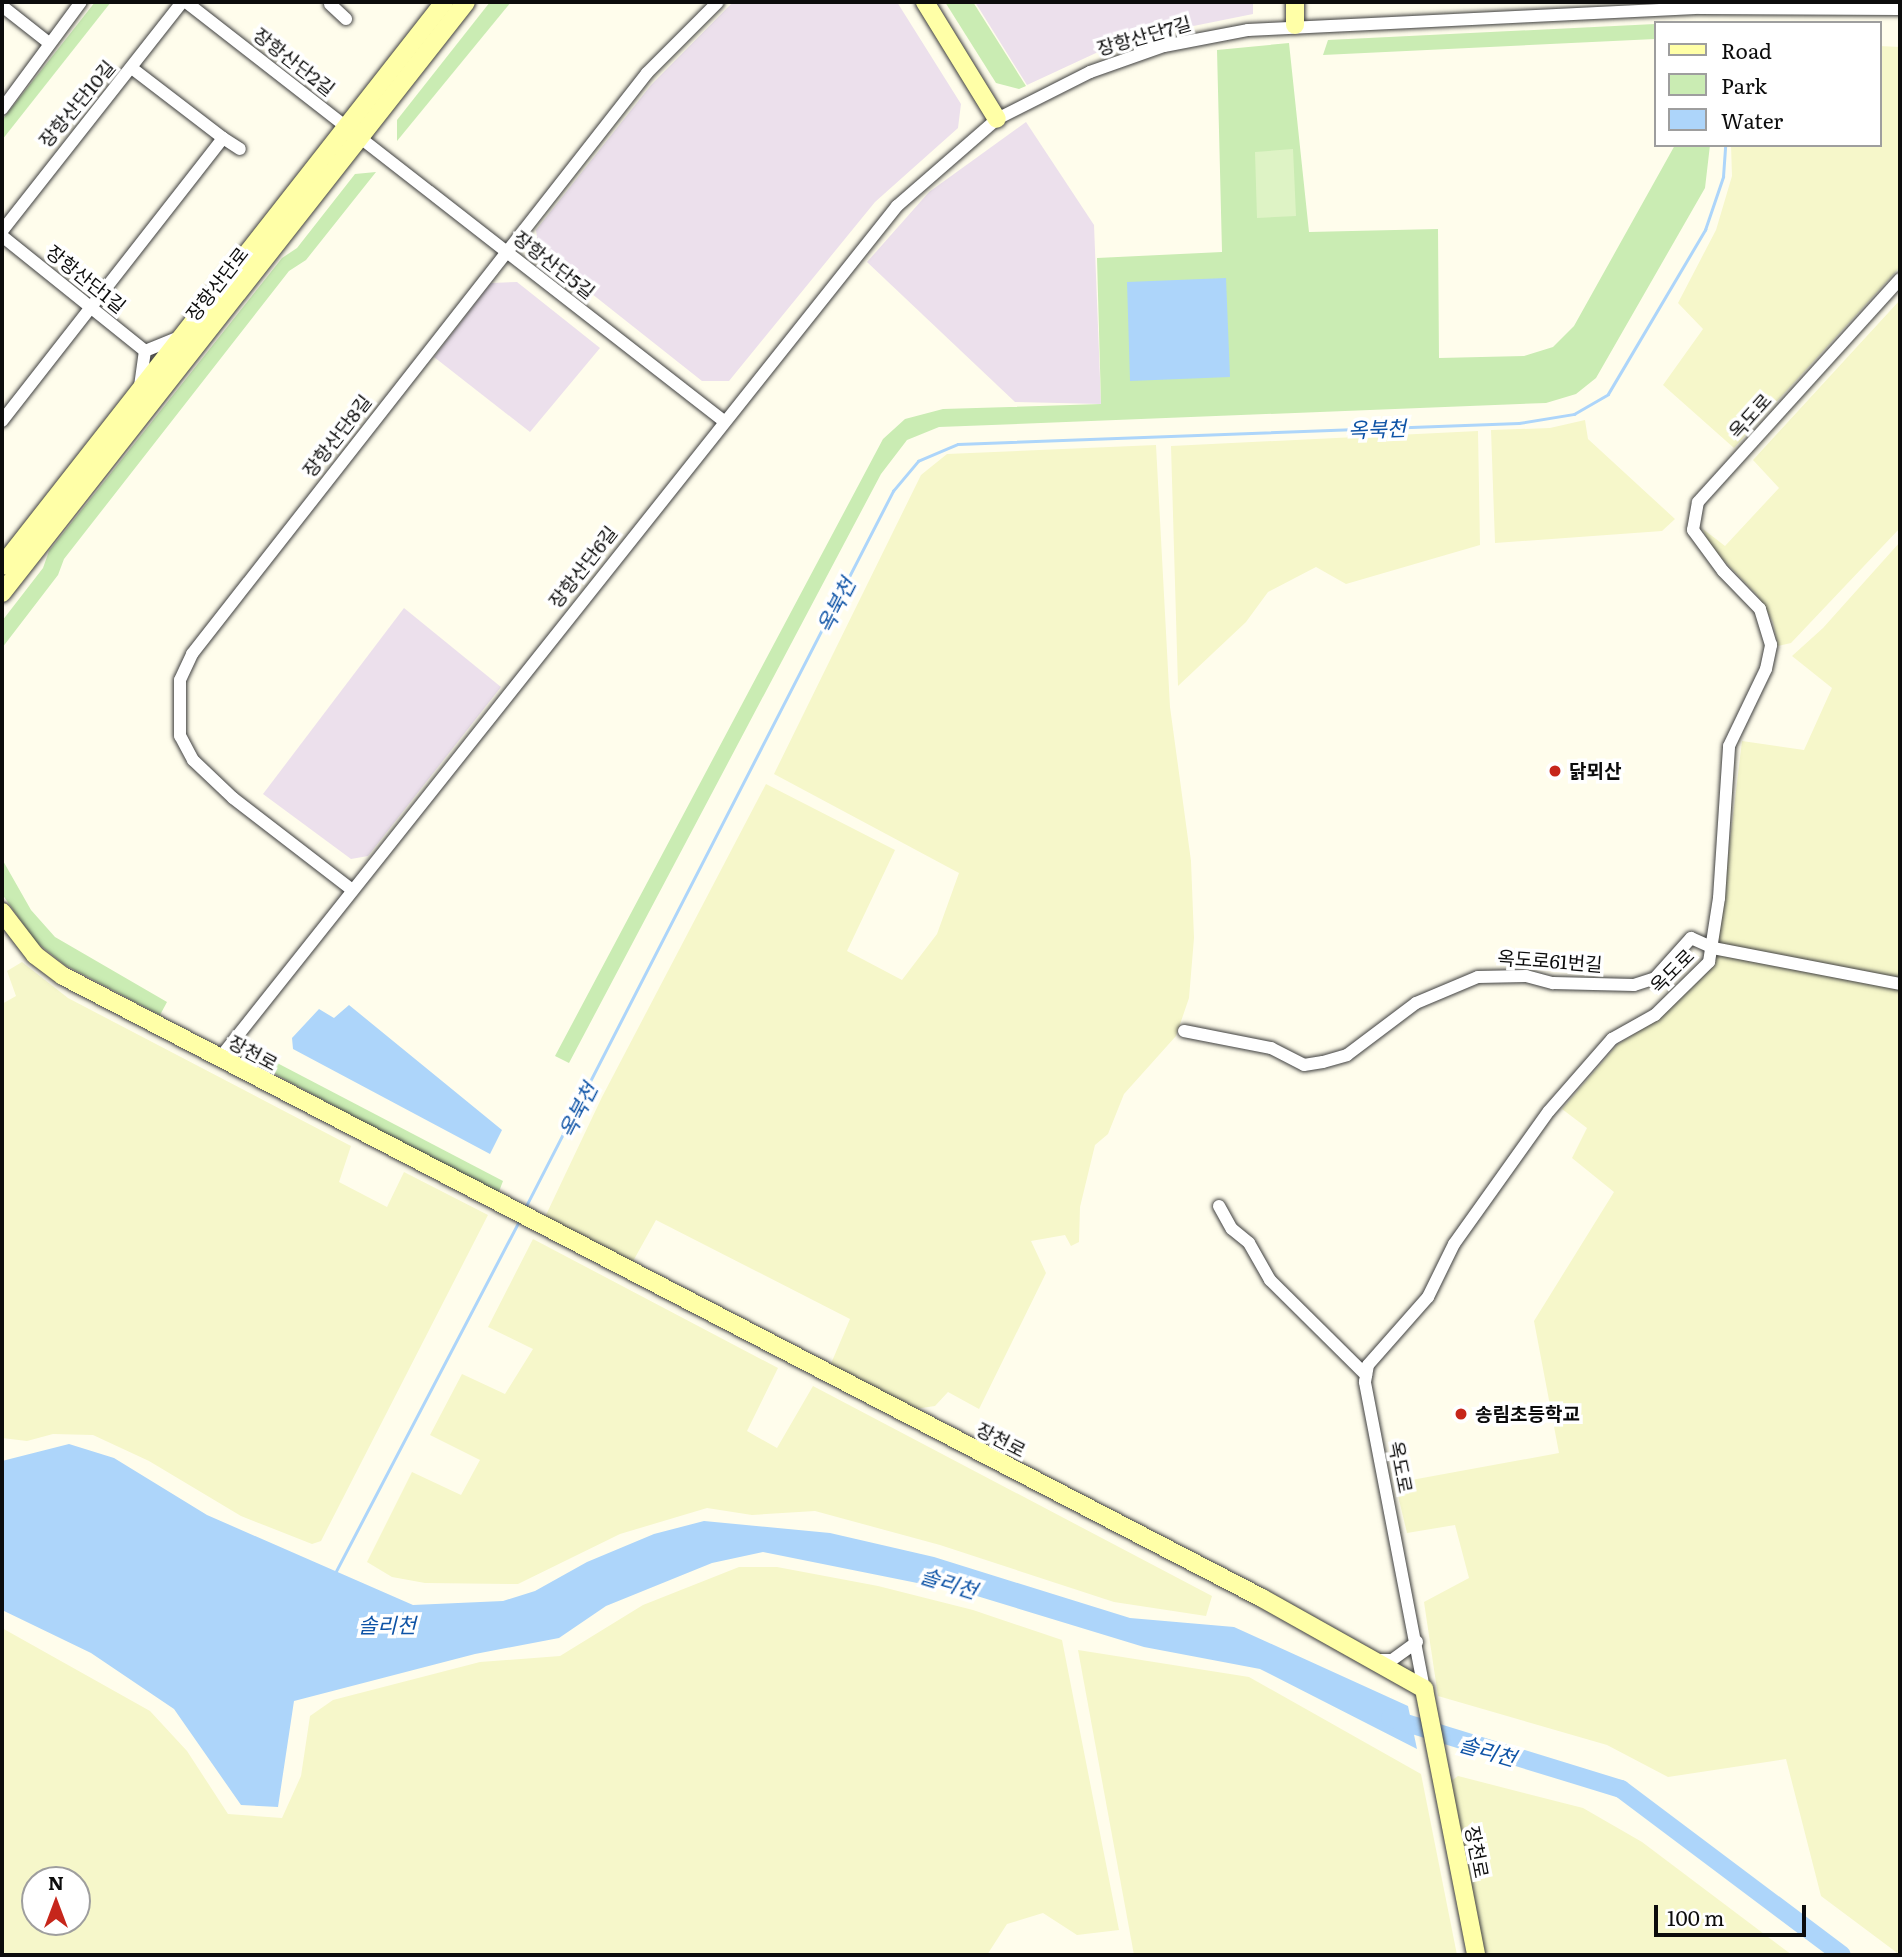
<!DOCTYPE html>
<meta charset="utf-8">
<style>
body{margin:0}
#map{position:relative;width:1902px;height:1957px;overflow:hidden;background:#fffdec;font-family:Literata,"Noto Sans KR",serif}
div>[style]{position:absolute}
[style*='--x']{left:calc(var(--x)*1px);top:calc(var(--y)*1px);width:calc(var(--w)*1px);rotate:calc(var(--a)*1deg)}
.industrial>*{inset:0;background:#ece0ec}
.farmland>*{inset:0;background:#f6f7ca}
.green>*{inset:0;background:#caecb3}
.pitch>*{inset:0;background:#def3c5}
.water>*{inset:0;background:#add5fa}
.stream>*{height:2.5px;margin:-1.25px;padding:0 1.25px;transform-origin:1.25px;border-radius:1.25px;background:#add5fa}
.river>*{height:18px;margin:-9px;padding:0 9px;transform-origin:9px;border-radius:9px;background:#add5fa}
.roads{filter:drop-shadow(0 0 2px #3f3f3f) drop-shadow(0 0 2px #3f3f3f)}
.street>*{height:12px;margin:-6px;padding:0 6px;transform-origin:6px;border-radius:6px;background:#fff}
.secondary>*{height:18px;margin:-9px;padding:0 9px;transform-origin:9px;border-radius:9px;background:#ffffa7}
.dots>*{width:19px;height:19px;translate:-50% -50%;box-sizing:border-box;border:4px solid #fff;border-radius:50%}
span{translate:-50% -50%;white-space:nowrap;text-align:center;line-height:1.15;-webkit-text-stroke:7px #fff;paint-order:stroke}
.street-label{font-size:19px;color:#0c0c0c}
.poi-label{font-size:19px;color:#0c0c0c;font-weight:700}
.left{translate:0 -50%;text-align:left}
.water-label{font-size:21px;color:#0e53a6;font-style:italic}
.frame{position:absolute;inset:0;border:4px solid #0c0c0c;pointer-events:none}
.legend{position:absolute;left:1654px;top:21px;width:228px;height:126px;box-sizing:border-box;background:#fff;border:2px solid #9e9e9e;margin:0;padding:9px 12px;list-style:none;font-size:21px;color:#0c0c0c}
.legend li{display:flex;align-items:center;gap:14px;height:35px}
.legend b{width:35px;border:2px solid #9e9e9e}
.north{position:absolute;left:21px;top:1866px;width:70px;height:70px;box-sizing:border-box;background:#fff;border:2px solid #9e9e9e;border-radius:50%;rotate:0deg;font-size:19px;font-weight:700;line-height:28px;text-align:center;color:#0c0c0c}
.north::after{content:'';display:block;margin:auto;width:24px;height:32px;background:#c6261b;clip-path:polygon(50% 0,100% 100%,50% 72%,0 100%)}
.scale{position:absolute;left:1654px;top:1905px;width:152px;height:32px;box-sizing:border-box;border:4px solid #0c0c0c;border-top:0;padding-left:9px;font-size:21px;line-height:24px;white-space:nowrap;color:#0c0c0c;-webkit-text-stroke:5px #fff;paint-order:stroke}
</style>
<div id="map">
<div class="industrial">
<div style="clip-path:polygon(733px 2px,897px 2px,961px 104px,958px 128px,875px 202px,729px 381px,702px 381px,539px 252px,536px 230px,651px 85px)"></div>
<div style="clip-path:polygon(975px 2px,1253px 2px,1253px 14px,1124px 40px,1027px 85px)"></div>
<div style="clip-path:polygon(1026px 122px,1094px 225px,1101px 404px,1015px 402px,867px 262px,929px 192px)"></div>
<div style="clip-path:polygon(517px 282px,600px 348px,530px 432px,434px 357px,491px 283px)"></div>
<div style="clip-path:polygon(404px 608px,501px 687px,368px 856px,351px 859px,263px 794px)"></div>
</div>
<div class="farmland">
<div style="clip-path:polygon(1879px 46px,1900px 47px,1900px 267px,1734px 448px,1663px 385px,1703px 329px,1678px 303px,1716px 230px,1732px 176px,1731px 145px,1879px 145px)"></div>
<div style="clip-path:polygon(1900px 300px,1900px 528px,1791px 643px,1778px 646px,1773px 622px,1758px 596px,1710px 546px,1703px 529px,1725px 546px,1779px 488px,1753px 460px)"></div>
<div style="clip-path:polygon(1585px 420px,1588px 439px,1675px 519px,1662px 531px,1495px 543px,1491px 430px,1550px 428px)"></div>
<div style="clip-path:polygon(1478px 431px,1480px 545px,1346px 584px,1316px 567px,1268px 592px,1246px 622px,1178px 686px,1171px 446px)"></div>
<div style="clip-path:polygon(1156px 445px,1170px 707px,1191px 861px,1194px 938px,1189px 998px,1176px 1036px,1124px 1094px,1108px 1134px,1095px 1145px,1080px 1207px,1079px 1242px,1071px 1246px,1065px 1235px,1031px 1241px,1046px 1273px,979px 1409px,948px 1392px,935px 1406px,915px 1409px,830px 1366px,850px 1319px,656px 1220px,632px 1263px,545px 1217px,602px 1097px,766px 784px,895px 850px,847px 951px,902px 980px,937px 934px,959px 873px,774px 774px,921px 475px,947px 454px)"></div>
<div style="clip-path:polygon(1900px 542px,1900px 1955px,1821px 1896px,1786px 1759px,1668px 1777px,1607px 1745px,1438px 1696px,1424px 1602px,1469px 1578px,1455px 1525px,1407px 1533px,1395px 1483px,1559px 1453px,1534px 1321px,1614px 1192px,1572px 1158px,1587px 1128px,1562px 1109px,1617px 1045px,1660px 1018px,1715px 965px,1742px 741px,1804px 750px,1832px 688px,1792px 656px,1823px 628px)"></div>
<div style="clip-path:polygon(22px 962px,68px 998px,351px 1146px,339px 1182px,387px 1207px,404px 1172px,488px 1215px,321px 1541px,312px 1544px,241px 1516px,149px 1461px,93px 1435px,53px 1434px,27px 1441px,2px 1438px,2px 1004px,16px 996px,7px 971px)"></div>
<div style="clip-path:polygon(533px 1239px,778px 1368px,747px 1431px,777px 1448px,813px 1386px,1212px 1596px,1206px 1616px,1114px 1602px,940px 1545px,815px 1511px,752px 1515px,707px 1508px,620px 1534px,518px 1584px,425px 1583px,392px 1577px,367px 1562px,412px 1472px,461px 1495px,480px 1460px,430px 1435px,462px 1374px,505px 1394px,533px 1349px,488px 1327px)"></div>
<div style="clip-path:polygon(evenodd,739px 1567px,777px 1567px,878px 1586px,973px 1610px,1062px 1640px,1119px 1930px,1077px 1935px,1043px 1913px,1007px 1924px,987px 1955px,2px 1955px,2px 1628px,150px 1711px,187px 1751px,228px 1814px,282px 1818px,301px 1776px,310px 1716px,333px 1700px,480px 1662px,560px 1656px,643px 1605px,739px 1567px,35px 1880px,77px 1880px,77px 1922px,35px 1922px,35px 1880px)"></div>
<div style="clip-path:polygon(1078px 1650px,1249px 1677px,1421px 1774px,1457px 1955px,1134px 1955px)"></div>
<div style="clip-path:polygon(1458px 1776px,1583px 1808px,1642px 1842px,1792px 1955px,1483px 1955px,1451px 1781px)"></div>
</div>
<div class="green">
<div style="clip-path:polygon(95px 2px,111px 2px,2px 140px,2px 120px)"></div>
<div style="clip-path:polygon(490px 2px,511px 2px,397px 141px,397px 120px)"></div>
<div style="clip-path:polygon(945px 2px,973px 2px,1026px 86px,1019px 89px,996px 83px)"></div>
<div style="clip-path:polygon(1655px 24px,1655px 39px,1323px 55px,1328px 40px)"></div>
<div style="clip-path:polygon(1289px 43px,1309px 232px,1438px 229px,1439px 358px,1524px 356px,1553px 347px,1574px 326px,1675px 145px,1710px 145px,1705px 188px,1596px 378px,1576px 394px,1546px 403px,939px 427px,907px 440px,881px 474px,569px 1063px,555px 1056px,883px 439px,905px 419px,943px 409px,1101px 404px,1097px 258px,1222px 252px,1217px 50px)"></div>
<div style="clip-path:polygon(376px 172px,306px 260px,289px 271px,64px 559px,58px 575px,2px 648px,2px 621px,43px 568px,49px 551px,282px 258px,297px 248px,355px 174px)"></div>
<div style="clip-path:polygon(2px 859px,31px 910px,55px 937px,167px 1002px,160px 1015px,65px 965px,36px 942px,2px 894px)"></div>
<div style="clip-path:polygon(258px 1053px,503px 1181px,498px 1194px,260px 1066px)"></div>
</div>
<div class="pitch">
<div style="clip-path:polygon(1293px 149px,1296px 216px,1257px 218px,1255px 152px)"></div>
</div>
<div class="water">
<div style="clip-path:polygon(1226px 278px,1230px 377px,1130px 381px,1127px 282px)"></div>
<div style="clip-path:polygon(349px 1005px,502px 1130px,490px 1154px,293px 1049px,292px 1038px,319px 1009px,334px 1018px)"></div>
<div style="clip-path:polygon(69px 1444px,114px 1458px,207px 1515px,413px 1605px,503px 1601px,535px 1591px,587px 1562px,654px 1534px,704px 1521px,830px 1533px,934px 1557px,1130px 1618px,1234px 1627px,1408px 1706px,1417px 1749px,1260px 1669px,1144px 1647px,967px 1593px,763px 1552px,712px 1563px,606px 1606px,559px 1638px,475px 1654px,294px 1701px,278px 1807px,241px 1805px,174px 1709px,91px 1653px,2px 1610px,2px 1461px)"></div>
</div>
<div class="stream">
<div style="--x:525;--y:1208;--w:806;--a:-62.83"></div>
<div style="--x:893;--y:491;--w:39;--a:-50"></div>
<div style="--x:918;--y:461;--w:43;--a:-23"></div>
<div style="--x:958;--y:444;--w:561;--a:-2.14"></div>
<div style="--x:1519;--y:423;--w:56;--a:-9.3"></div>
<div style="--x:1574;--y:414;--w:39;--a:-30"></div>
<div style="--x:1608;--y:394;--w:191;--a:-59.4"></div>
<div style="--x:1705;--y:230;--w:56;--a:-71.2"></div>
<div style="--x:1723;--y:177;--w:32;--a:-86"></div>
<div style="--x:334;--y:1575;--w:399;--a:-62.4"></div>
</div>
<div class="river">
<div style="--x:1390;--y:1718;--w:242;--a:17.1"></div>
<div style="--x:1621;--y:1789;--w:276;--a:36.9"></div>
</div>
<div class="roads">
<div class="street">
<div style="--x:186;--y:2;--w:683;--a:37.93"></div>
<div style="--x:330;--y:4;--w:22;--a:43"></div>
<div style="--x:2;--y:6;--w:60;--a:38.2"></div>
<div style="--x:2;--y:109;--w:133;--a:-53.6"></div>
<div style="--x:223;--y:138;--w:20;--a:33"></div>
<div style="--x:2;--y:231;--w:291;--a:-51.8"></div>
<div style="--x:2;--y:236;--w:184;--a:38.8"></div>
<div style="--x:145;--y:351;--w:35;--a:-22"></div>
<div style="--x:140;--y:386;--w:35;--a:-82"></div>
<div style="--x:2;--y:421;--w:359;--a:-52"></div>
<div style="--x:223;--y:138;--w:113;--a:-142.5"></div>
<div style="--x:351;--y:889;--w:149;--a:-142.4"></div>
<div style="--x:233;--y:798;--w:55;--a:-136.5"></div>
<div style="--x:193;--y:760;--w:27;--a:-118"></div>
<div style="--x:180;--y:736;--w:56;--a:-90"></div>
<div style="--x:180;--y:680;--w:29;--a:-65"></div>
<div style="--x:192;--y:654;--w:738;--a:-51.93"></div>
<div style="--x:647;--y:73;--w:100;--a:-45"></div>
<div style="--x:1184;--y:1031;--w:89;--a:11.1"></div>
<div style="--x:1271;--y:1048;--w:37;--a:27"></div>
<div style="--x:1304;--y:1065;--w:19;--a:-9"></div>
<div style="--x:1323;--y:1062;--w:25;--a:-16"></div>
<div style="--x:1347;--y:1055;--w:86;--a:-37"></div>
<div style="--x:1416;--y:1003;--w:67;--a:-22.8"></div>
<div style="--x:1478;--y:977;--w:48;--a:-1.2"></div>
<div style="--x:1526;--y:976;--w:28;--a:15"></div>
<div style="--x:1553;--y:983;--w:81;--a:1.4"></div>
<div style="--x:1634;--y:985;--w:22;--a:-18"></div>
<div style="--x:1655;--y:978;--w:54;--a:-48"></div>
<div style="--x:1691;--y:938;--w:24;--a:24"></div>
<div style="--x:1713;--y:948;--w:190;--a:10.9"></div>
<div style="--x:219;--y:1059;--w:1090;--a:-51.52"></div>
<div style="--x:897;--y:206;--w:133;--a:-41"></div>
<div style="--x:997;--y:119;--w:104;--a:-26.8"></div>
<div style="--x:1090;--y:72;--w:78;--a:-19.4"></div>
<div style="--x:1164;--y:46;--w:86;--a:-10.8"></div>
<div style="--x:1248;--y:30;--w:453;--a:-2.8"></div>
<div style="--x:1700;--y:8;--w:200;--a:0.3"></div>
<div style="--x:1219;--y:1206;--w:26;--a:61"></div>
<div style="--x:1232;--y:1229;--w:22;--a:39"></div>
<div style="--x:1249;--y:1243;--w:43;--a:60.4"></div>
<div style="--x:1270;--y:1280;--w:135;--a:44.7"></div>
<div style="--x:1375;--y:1660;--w:17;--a:0"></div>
<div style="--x:1392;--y:1660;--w:31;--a:-36"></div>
<div style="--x:1424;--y:1689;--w:313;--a:-100.9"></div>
<div style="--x:1365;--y:1382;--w:17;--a:-80"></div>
<div style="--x:1368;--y:1365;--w:91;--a:-48.6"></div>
<div style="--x:1428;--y:1297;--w:59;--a:-63.9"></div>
<div style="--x:1454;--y:1244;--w:163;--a:-54.5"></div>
<div style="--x:1549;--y:1111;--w:96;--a:-48.8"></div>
<div style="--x:1612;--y:1039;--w:49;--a:-29.2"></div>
<div style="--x:1655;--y:1015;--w:76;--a:-44.5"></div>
<div style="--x:1709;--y:962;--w:65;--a:-81.1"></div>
<div style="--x:1719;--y:898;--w:152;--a:-86.2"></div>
<div style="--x:1729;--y:746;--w:85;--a:-64.3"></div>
<div style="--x:1766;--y:669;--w:25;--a:-78"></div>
<div style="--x:1771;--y:645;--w:38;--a:-107"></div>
<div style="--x:1760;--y:609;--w:53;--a:-134.2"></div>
<div style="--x:1723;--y:571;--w:51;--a:-126.2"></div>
<div style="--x:1693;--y:530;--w:28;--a:-80"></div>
<div style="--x:1698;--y:502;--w:301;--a:-47.8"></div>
</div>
<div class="secondary">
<div style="--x:925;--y:2;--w:137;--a:58.4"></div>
<div style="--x:1295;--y:2;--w:23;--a:90"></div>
<div style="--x:2;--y:566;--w:717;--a:-51.91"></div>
<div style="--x:2;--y:593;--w:751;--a:-51.86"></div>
<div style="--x:2;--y:912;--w:54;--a:52.5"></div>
<div style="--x:35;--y:955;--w:35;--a:37"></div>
<div style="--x:63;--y:976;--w:1351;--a:27.42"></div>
<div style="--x:1262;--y:1598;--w:186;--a:29.3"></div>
<div style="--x:1424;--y:1689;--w:271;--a:78.9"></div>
</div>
</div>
<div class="dots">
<div style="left:1555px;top:771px;background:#c6261b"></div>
<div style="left:1461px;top:1414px;background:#c6261b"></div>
</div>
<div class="street-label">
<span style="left:1144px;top:36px;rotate:-16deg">장항산단7길</span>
<span style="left:294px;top:62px;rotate:38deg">장항산단2길</span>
<span style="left:77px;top:104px;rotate:-50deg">장항산단10길</span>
<span style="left:554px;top:265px;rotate:38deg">장항산단5길</span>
<span style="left:86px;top:279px;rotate:39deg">장항산단1길</span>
<span style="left:217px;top:284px;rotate:-52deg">장항산단로</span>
<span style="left:1750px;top:416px;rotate:-48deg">옥도로</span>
<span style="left:337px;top:436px;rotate:-52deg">장항산단8길</span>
<span style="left:583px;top:567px;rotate:-52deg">장항산단6길</span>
<span style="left:1550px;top:961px;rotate:4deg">옥도로61번길</span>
<span style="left:1672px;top:971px;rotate:-45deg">옥도로</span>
<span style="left:253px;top:1053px;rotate:28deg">장천로</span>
<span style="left:1001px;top:1440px;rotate:27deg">장천로</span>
<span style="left:1401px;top:1467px;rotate:79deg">옥도로</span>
<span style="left:1477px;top:1852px;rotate:79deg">장천로</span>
</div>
<div class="poi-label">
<span class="left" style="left:1569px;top:771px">닭뫼산</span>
<span class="left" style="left:1475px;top:1414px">송림초등학교</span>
</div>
<div class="water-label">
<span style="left:1377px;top:428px;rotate:-2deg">옥북천</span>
<span style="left:835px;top:605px;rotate:-63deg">옥북천</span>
<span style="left:577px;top:1110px;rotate:-63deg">옥북천</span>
<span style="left:949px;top:1582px;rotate:17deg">솔리천</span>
<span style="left:387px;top:1624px">솔리천</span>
<span style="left:1488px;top:1750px;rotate:16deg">솔리천</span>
</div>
<div class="frame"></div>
<ul class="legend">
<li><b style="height:9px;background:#ffffa7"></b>Road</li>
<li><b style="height:19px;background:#caecb3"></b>Park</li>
<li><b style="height:19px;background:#add5fa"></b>Water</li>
</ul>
<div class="north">N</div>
<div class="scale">100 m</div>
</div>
